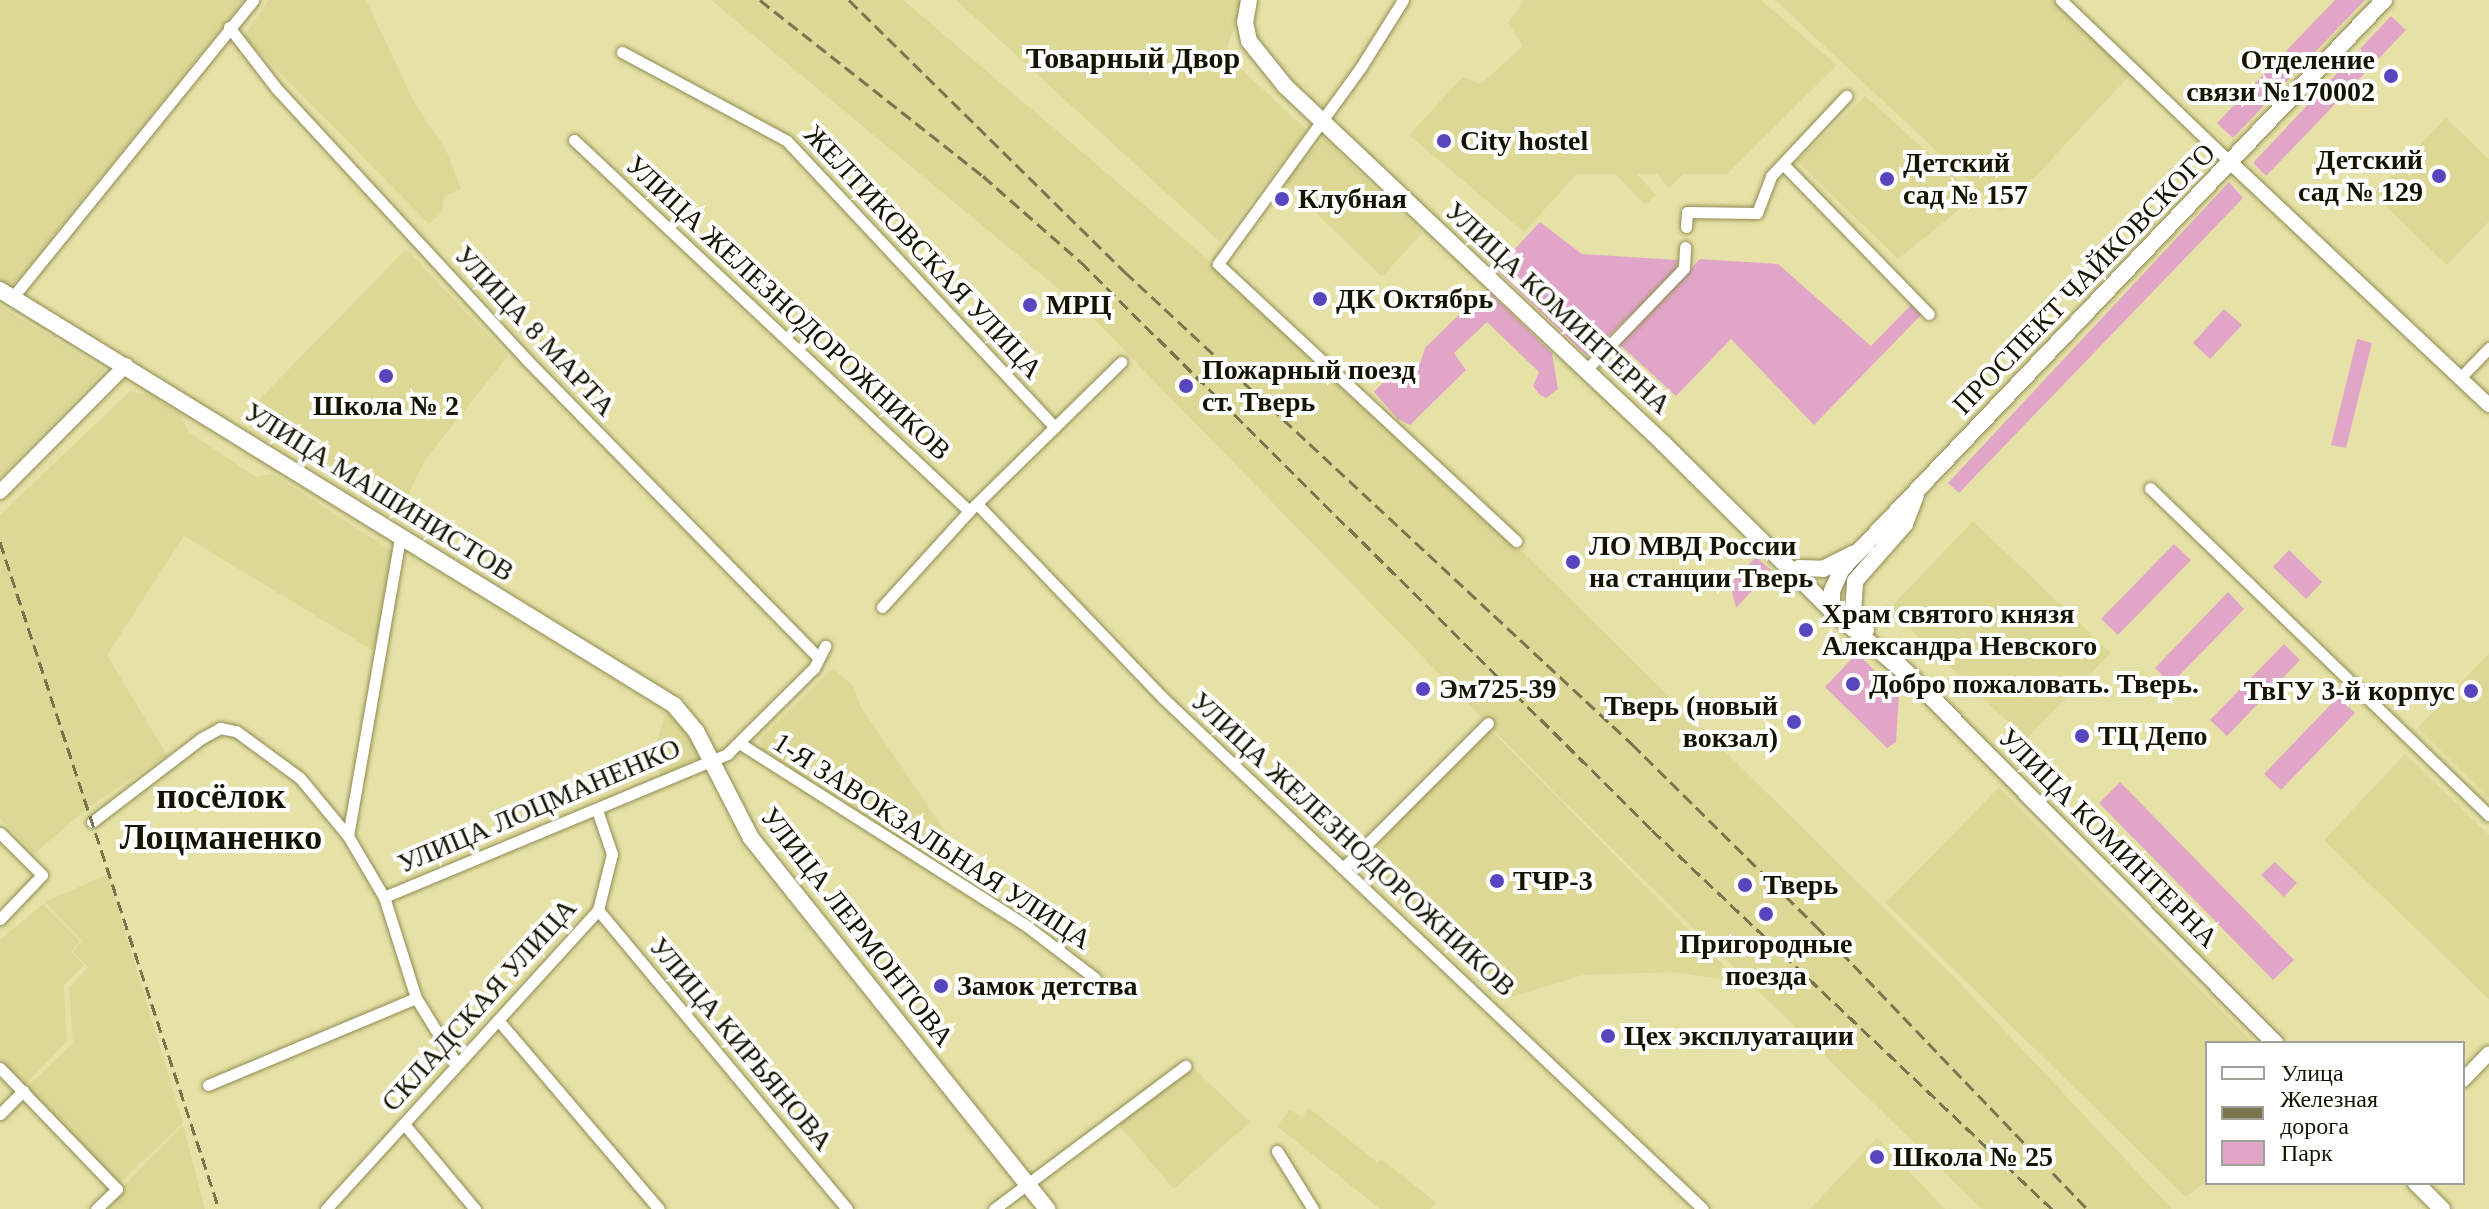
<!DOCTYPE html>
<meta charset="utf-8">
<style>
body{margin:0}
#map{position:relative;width:2489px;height:1209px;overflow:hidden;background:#e6e2a7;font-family:"Times New Roman",serif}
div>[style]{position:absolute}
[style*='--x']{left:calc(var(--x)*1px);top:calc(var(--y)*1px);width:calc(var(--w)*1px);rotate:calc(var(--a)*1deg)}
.built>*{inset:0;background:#ddd896}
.green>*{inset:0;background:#e1a6c7}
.roads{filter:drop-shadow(0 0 2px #8f8b53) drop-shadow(0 0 2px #8f8b53)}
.minor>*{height:11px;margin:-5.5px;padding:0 5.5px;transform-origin:5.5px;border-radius:5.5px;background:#fff}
.tertiary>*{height:14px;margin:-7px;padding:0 7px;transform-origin:7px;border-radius:7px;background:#fff}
.secondary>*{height:16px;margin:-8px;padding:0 8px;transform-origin:8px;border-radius:8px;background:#fff}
.primary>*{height:16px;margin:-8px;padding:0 8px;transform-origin:8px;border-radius:8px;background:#fff}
.rail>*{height:3px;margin-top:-1.5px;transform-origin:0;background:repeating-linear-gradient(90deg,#78754f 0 12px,transparent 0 18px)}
.dots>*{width:22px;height:22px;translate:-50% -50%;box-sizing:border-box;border:4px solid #fff;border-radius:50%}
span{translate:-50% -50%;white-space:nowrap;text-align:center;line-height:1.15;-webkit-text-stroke:8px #fff;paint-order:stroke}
.poi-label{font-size:28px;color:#161401;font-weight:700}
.right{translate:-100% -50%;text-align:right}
.left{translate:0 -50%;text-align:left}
.street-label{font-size:28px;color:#161401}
.neighbourhood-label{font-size:30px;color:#161401;font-weight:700}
.district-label{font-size:36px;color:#161401;font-weight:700}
.legend{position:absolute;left:2205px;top:1041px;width:260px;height:144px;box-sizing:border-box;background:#fff;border:2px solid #a2a199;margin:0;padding:10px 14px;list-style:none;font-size:24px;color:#161401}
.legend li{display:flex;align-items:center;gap:16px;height:40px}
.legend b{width:40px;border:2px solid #a2a199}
</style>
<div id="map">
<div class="built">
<div style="clip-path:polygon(0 0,244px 0,9px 290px,0 284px)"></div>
<div style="clip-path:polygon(269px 0,366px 0,415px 104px,446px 150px,461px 189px,444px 197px,442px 212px,429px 224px,244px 36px)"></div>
<div style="clip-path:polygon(711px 0,903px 0,1189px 243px,1487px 517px,1958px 981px,2172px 1209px,1982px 1209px,1559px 797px,1090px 315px)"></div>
<div style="clip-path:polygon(956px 0,1243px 0,1225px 54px,1307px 130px,1220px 242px)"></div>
<div style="clip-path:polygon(1524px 0,1761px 0,1837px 65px,1727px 174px,1683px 174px,1669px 188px,1657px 174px,1637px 174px,1656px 195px,1645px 205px,1615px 174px,1577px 174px,1524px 232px,1409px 135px,1463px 77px,1481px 84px,1523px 46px,1508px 23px)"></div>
<div style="clip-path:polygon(1775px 0,2054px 0,2130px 75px,2002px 212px)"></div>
<div style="clip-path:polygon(1865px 96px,1976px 196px,1898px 259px,1797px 161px)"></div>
<div style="clip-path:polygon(2446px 118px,2489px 159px,2489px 221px,2447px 265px,2373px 194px)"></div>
<div style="clip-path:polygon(1324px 138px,1422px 233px,1382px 277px,1283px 181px)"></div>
<div style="clip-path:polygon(406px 249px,508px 356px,425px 460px,405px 501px,391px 506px,244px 415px)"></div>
<div style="clip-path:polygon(0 306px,105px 370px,0 477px)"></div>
<div style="clip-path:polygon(130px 391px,151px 395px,180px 414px,189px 432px,256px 477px,273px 474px,392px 551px,374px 651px,184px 536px,107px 655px,167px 755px,89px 807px,34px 854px,0 818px,0 515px)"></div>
<div style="clip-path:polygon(1973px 521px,2111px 653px,2026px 739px,1889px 609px)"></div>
<div style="clip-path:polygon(2489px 653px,2489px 798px,2418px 728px)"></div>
<div style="clip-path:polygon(833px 668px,854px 687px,861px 707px,951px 840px,933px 860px,765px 752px,760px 739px)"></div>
<div style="clip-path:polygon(666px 712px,691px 732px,703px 756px,661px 776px,651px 758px)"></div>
<div style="clip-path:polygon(1490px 729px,1740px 982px,1673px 972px,1583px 975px,1502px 1000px,1356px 864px)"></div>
<div style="clip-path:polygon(2405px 754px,2489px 835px,2489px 999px,2324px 840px)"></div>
<div style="clip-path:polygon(1999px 787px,2254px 1043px,2207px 1043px,2207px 1181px,2186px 1197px,1886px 903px)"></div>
<div style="clip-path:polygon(108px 874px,183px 1123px,119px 1184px,27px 1087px,73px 1043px,69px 988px,88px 967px,73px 952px,82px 941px,45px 902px)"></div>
<div style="clip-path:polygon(43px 904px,80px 941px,71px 952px,84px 965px,64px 985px,67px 1041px,25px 1085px,0 1059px,0 940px)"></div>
<div style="clip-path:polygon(1192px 1067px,1250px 1122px,1174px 1189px,1117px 1123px)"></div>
<div style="clip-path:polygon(1309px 1108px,1377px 1162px,1381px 1159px,1436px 1202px,1430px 1209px,1380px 1209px,1277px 1126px,1290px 1110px,1302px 1117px)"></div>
<div style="clip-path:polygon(183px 1125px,205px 1209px,101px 1209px,108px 1202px)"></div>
<div style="clip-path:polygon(1877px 1138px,1945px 1209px,1810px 1209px)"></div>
</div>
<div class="green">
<div style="clip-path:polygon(2335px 0,2365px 0,2233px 138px,2217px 123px)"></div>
<div style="clip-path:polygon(2391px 16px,2406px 30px,2266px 176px,2253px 163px)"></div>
<div style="clip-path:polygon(2229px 182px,2243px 198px,1959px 493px,1948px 483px)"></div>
<div style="clip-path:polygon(1540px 222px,1582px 254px,1678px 260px,1675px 274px,1587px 356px,1496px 269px)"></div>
<div style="clip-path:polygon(1700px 259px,1778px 264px,1871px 346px,1911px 305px,1922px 314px,1814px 425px,1731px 339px,1676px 396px,1617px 342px)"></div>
<div style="clip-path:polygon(1490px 293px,1552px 353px,1558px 389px,1546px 398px,1539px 394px,1533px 386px,1539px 372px,1487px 322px,1454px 353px,1466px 370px,1410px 425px,1398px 419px,1374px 392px,1399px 366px,1407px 372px,1420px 364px,1425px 348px,1472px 302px)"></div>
<div style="clip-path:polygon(2224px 309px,2242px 325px,2210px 359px,2193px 343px)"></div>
<div style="clip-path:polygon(2357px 339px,2372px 343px,2346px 448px,2331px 445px)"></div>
<div style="clip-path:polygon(2174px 544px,2191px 560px,2118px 635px,2101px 619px)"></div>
<div style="clip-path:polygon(2289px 550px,2322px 582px,2306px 599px,2273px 567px)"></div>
<div style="clip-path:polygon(1756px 557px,1771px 570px,1736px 608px,1730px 584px)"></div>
<div style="clip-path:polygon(2228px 592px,2244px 609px,2171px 684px,2155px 668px)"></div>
<div style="clip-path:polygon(2284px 644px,2300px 660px,2227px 736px,2210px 720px)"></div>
<div style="clip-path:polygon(1857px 653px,1899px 695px,1896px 742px,1887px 748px,1825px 687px)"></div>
<div style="clip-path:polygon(2338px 697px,2355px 713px,2281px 790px,2264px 774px)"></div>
<div style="clip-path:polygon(2120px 782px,2294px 960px,2273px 980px,2099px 803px)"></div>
<div style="clip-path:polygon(2275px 862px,2297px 883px,2284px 897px,2261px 875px)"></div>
</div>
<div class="roads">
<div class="minor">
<div style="--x:1403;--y:0;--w:79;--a:122.1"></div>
<div style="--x:1361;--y:67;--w:243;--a:126"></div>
<div style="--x:1218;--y:264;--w:407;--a:42.9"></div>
<div style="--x:2061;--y:0;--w:234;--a:43.8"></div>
<div style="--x:229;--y:27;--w:78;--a:52.3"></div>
<div style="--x:277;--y:89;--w:369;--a:47.3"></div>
<div style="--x:527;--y:360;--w:416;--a:45.6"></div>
<div style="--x:622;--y:52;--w:187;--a:28.3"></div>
<div style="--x:787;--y:141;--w:392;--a:46.9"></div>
<div style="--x:574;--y:140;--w:542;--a:43.21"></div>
<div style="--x:1783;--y:164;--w:209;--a:45.8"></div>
<div style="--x:1686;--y:227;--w:15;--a:-86"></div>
<div style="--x:1687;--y:212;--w:70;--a:0.8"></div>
<div style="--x:1757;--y:213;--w:40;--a:-69"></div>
<div style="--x:1771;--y:176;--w:110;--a:-46.8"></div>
<div style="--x:12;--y:298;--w:383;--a:-51"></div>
<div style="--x:1586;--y:370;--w:141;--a:-46.1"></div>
<div style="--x:1684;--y:268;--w:21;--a:-87"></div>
<div style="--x:2460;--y:378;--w:42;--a:-46"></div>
<div style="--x:2150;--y:488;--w:471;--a:44"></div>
<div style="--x:978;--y:505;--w:267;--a:46.2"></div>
<div style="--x:1163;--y:698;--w:743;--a:43.42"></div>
<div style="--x:882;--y:607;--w:130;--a:-47.8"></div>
<div style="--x:969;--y:511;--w:213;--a:-44.4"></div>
<div style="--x:741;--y:744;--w:335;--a:32.5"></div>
<div style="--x:1024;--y:924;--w:89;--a:37.3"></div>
<div style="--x:92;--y:822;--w:138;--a:-37.4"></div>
<div style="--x:202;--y:738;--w:21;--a:-29"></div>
<div style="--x:220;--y:728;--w:16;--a:11"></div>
<div style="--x:236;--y:731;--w:79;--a:36.3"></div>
<div style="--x:300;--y:778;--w:75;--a:50.4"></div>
<div style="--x:348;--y:836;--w:71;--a:59.5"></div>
<div style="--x:384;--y:897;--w:106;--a:72.4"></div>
<div style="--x:416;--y:998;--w:78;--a:58.2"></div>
<div style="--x:0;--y:833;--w:59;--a:45"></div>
<div style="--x:42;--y:875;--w:61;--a:133.7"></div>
<div style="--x:348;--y:836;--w:303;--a:-80.1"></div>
<div style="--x:1343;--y:868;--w:205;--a:-45"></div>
<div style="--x:384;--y:897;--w:372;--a:-22.6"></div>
<div style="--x:727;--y:754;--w:122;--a:-44.7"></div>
<div style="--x:814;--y:668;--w:25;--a:-63"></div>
<div style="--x:598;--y:910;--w:389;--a:50.2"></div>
<div style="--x:498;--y:1020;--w:248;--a:49.6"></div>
<div style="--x:0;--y:1068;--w:168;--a:46"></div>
<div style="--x:117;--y:1189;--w:29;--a:136"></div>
<div style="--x:208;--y:1085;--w:225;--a:-22.7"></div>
<div style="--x:0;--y:1114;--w:33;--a:-45"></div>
<div style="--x:404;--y:1124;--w:111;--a:50.1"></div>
<div style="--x:1277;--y:1151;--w:68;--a:58.2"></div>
<div style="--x:326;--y:1209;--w:404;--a:-47.7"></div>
<div style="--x:598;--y:910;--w:58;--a:-76"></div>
<div style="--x:612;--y:854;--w:46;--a:-108.8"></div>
<div style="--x:994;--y:1209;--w:239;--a:-36.8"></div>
</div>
<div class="tertiary">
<div style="--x:2230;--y:162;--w:355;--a:43.2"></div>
<div style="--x:0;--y:492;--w:179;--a:-45.2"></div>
<div style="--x:2463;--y:1080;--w:37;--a:-46"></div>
</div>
<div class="secondary">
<div style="--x:1249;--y:0;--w:22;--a:100"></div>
<div style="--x:1245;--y:22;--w:19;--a:78"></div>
<div style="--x:1249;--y:41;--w:58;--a:51.3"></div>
<div style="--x:1285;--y:86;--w:520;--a:43.36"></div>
<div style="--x:1663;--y:443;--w:238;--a:44.8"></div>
<div style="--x:0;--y:290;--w:792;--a:31.62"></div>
<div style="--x:674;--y:705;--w:34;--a:50"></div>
<div style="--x:696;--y:731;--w:120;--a:62.8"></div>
<div style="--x:751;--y:838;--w:475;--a:51.4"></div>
<div style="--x:1799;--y:568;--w:24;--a:2"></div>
<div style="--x:1823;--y:569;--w:34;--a:-27"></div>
</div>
<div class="primary">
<div style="--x:1866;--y:630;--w:22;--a:-126"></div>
<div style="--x:1853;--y:612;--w:31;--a:-86"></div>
<div style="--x:1855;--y:581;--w:76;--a:-48.7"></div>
<div style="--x:1905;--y:524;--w:30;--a:-69"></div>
<div style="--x:1898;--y:664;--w:535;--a:45.15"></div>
<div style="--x:1903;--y:671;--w:93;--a:-139.8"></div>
<div style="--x:1832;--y:611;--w:20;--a:-90"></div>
<div style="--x:1832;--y:591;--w:24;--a:-66"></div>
<div style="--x:1842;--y:569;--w:786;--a:-46.39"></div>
<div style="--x:2416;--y:1183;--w:37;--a:45"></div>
</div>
</div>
<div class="rail">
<div style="--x:760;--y:0;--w:284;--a:38.3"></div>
<div style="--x:983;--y:176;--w:130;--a:41.3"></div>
<div style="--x:1081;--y:262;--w:805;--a:44.85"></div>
<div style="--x:1652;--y:830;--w:551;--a:43.46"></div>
<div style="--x:849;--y:0;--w:388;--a:44.6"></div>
<div style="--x:1125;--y:272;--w:693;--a:42.95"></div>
<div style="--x:1632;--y:744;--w:259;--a:44.7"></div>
<div style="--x:1816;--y:926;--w:392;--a:46.2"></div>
<div style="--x:0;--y:542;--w:702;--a:71.82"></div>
</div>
<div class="dots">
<div style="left:2391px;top:76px;background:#5846be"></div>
<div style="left:1444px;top:141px;background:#5846be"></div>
<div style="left:2439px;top:176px;background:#5846be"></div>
<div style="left:1887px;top:179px;background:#5846be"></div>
<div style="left:1282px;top:199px;background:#5846be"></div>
<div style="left:1320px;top:299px;background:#5846be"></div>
<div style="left:1030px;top:305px;background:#5846be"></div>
<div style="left:386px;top:376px;background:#5846be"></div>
<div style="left:1186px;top:386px;background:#5846be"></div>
<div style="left:1573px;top:562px;background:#5846be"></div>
<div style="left:1806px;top:630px;background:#5846be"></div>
<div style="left:1853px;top:684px;background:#5846be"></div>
<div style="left:1423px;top:689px;background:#5846be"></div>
<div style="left:2471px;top:691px;background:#5846be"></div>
<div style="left:1794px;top:722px;background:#5846be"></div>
<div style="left:2082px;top:736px;background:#5846be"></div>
<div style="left:1497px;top:881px;background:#5846be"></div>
<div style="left:1745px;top:885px;background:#5846be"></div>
<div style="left:1766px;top:914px;background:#5846be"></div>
<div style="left:941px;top:986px;background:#5846be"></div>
<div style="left:1608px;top:1036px;background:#5846be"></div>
<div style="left:1877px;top:1157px;background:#5846be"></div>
</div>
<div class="poi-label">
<span class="right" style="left:2375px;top:76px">Отделение<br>связи №170002</span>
<span class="left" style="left:1460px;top:141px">City hostel</span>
<span class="right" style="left:2423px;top:176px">Детский<br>сад № 129</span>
<span class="left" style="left:1903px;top:179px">Детский<br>сад № 157</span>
<span class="left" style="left:1298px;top:199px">Клубная</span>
<span class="left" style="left:1336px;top:299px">ДК Октябрь</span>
<span class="left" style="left:1046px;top:305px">МРЦ</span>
<span class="left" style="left:1202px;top:386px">Пожарный поезд<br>ст. Тверь</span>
<span style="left:386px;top:406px">Школа № 2</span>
<span class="left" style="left:1589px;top:562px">ЛО МВД России<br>на станции Тверь</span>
<span class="left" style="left:1822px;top:630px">Храм святого князя<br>Александра Невского</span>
<span class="left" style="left:1869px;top:684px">Добро пожаловать. Тверь.</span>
<span class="left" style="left:1439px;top:689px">Эм725-39</span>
<span class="right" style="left:2455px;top:691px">ТвГУ 3-й корпус</span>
<span class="right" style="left:1778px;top:722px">Тверь (новый<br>вокзал)</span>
<span class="left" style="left:2098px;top:736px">ТЦ Депо</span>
<span class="left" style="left:1513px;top:881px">ТЧР-3</span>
<span class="left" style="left:1763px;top:885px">Тверь</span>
<span style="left:1766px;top:960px">Пригородные<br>поезда</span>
<span class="left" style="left:957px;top:986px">Замок детства</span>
<span class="left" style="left:1624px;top:1036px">Цех эксплуатации</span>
<span class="left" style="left:1893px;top:1157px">Школа № 25</span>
</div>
<div class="street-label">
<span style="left:923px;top:252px;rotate:47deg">ЖЕЛТИКОВСКАЯ УЛИЦА</span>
<span style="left:2084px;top:279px;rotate:-46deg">ПРОСПЕКТ ЧАЙКОВСКОГО</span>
<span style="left:788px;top:308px;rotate:43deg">УЛИЦА ЖЕЛЕЗНОДОРОЖНИКОВ</span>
<span style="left:1558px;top:308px;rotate:43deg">УЛИЦА КОМИНТЕРНА</span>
<span style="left:535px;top:331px;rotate:47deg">УЛИЦА 8 МАРТА</span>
<span style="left:379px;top:492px;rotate:32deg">УЛИЦА МАШИНИСТОВ</span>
<span style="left:539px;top:806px;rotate:-23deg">УЛИЦА ЛОЦМАНЕНКО</span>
<span style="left:2108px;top:838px;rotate:45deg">УЛИЦА КОМИНТЕРНА</span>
<span style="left:932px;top:841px;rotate:33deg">1-Я ЗАВОКЗАЛЬНАЯ УЛИЦА</span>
<span style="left:1353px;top:844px;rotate:43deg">УЛИЦА ЖЕЛЕЗНОДОРОЖНИКОВ</span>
<span style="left:857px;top:927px;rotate:52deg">УЛИЦА ЛЕРМОНТОВА</span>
<span style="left:479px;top:1005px;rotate:-48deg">СКЛАДСКАЯ УЛИЦА</span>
<span style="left:741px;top:1044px;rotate:50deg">УЛИЦА КИРЬЯНОВА</span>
</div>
<div class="neighbourhood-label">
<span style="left:1133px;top:58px">Товарный Двор</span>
</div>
<div class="district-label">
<span style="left:221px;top:817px">посёлок<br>Лоцманенко</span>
</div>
<ul class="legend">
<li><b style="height:10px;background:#fff"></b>Улица</li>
<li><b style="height:10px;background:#78754f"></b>Железная дорога</li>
<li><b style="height:22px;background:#e1a6c7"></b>Парк</li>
</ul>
</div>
